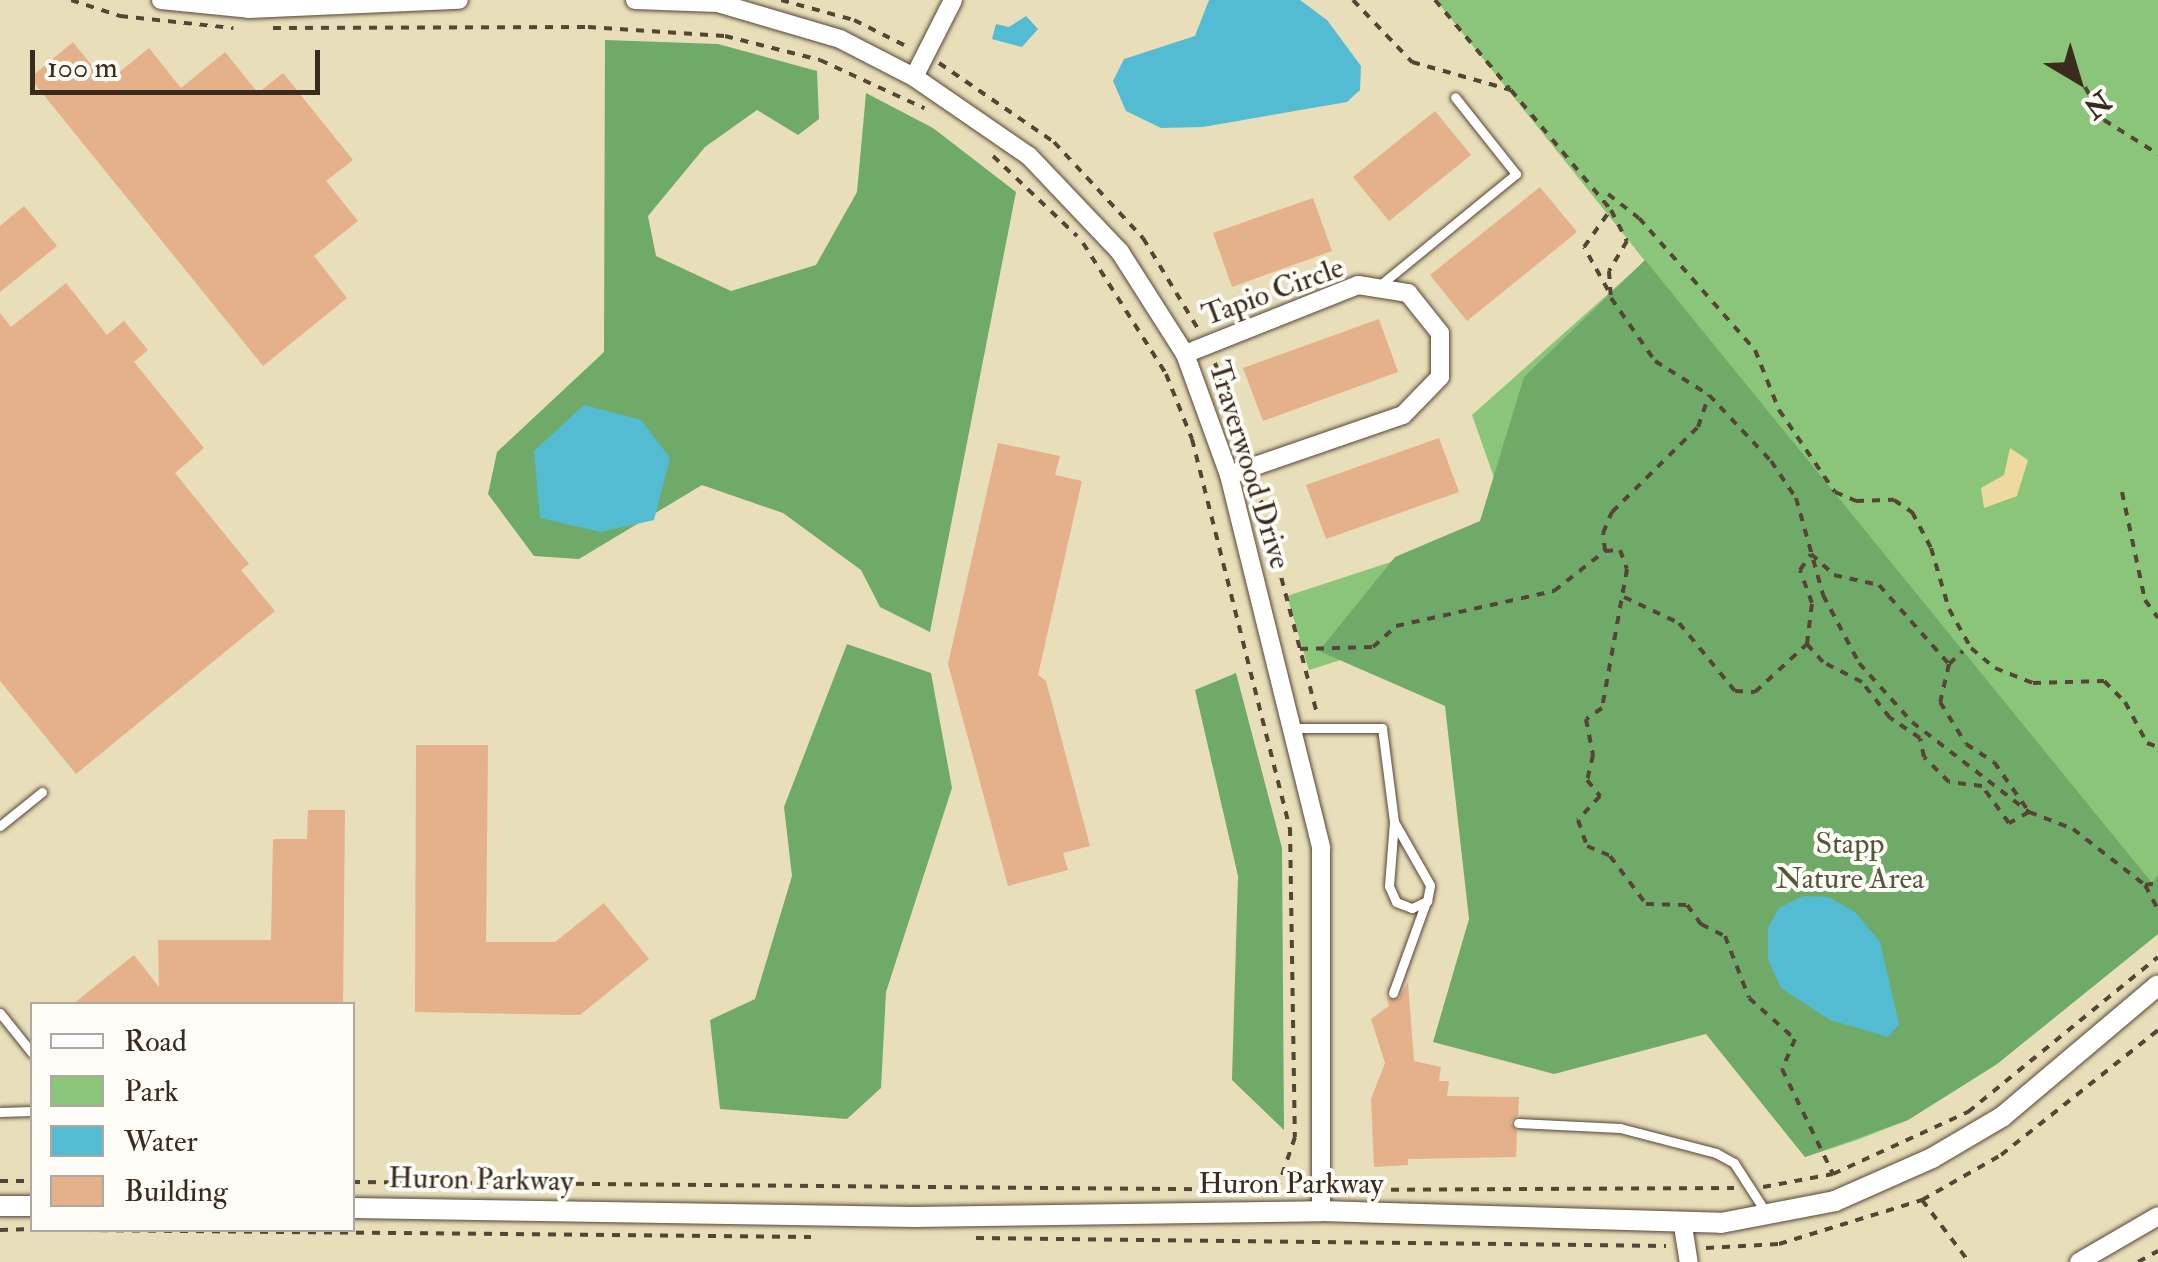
<!DOCTYPE html>
<style>
body{margin:0}
#map{position:relative;width:2158px;height:1262px;overflow:hidden;background:#e8deb9;font-family:"IM FELL Double Pica",serif}
div>[style]{position:absolute}
[style*='--x']{left:calc(var(--x)*1px);top:calc(var(--y)*1px);width:calc(var(--w)*1px);rotate:calc(var(--a)*1deg)}
.green>*{inset:0;background:#8bc579}
.forest>*{inset:0;background:#70aa69}
.sand>*{inset:0;background:#eeda9e}
.water>*{inset:0;background:#54bcd2}
.building>*{inset:0;background:#e4b18a}
.path>*{height:4px;margin-top:-2px;transform-origin:0;background:repeating-linear-gradient(90deg,#554535 0 8px,transparent 0 16px)}
.roads{filter:drop-shadow(0 0 2px #554535) drop-shadow(0 0 2px #554535)}
.service>*{height:9px;margin:-4.5px;padding:0 4.5px;transform-origin:4.5px;border-radius:4.5px;background:#fff}
.minor>*{height:18px;margin:-9px;padding:0 9px;transform-origin:9px;border-radius:9px;background:#fff}
.tertiary>*{height:20px;margin:-10px;padding:0 10px;transform-origin:10px;border-radius:10px;background:#fff}
span{translate:-50% -50%;white-space:nowrap;text-align:center;line-height:1.15;-webkit-text-stroke:8px #fdfcf7;paint-order:stroke}
.street-label{font-size:30px;color:#3b2a1e}
.park-label{font-size:30px;color:#535839}
.legend{position:absolute;left:30px;top:1002px;width:325px;height:230px;box-sizing:border-box;background:#fdfcf7;border:2px solid #afa8a0;margin:0;padding:12px 18px;list-style:none;font-size:30px;color:#3b2a1e}
.legend li{display:flex;align-items:center;gap:20px;height:50px}
.legend b{width:50px;border:2px solid #afa8a0}
.north{position:absolute;left:2028px;top:30px;width:100px;height:100px;-webkit-text-stroke:8px #fdfcf7;paint-order:stroke;rotate:142deg;font-size:28px;font-weight:700;line-height:40px;text-align:center;color:#3b2a1e}
.north::after{content:'';display:block;margin:auto;width:35px;height:45px;background:#3b2a1e;clip-path:polygon(50% 0,100% 100%,50% 72%,0 100%)}
.scale{position:absolute;left:30px;top:50px;width:290px;height:45px;box-sizing:border-box;border:5px solid #3b2a1e;border-top:0;padding-left:12px;font-size:30px;line-height:35px;white-space:nowrap;color:#3b2a1e;-webkit-text-stroke:8px #fdfcf7;paint-order:stroke}
</style>
<div id="map">
<div class="green">
<div style="clip-path:polygon(1436px 0,2158px 0,2158px 934px,1997px 1064px,1908px 1120px,1857px 1140px,1805px 1157px,1550px 839px,1503px 609px,1309px 670px,1287px 596px,1510px 523px,1472px 415px,1645px 261px)"></div>
</div>
<div class="forest">
<div style="clip-path:polygon(605px 40px,718px 44px,817px 71px,819px 119px,798px 135px,757px 110px,705px 147px,648px 216px,656px 256px,731px 291px,816px 265px,857px 192px,866px 93px,933px 128px,1016px 192px,930px 632px,880px 607px,861px 570px,783px 513px,702px 485px,579px 559px,534px 556px,488px 494px,497px 452px,604px 352px)"></div>
<div style="clip-path:polygon(1645px 260px,2152px 883px,2158px 875px,2158px 934px,1997px 1064px,1908px 1120px,1805px 1157px,1706px 1034px,1554px 1074px,1433px 1042px,1469px 919px,1445px 706px,1319px 651px,1395px 557px,1480px 521px,1524px 377px)"></div>
<div style="clip-path:polygon(847px 644px,931px 673px,952px 788px,886px 992px,881px 1088px,847px 1119px,720px 1109px,710px 1020px,755px 999px,792px 876px,784px 807px)"></div>
<div style="clip-path:polygon(1236px 673px,1282px 848px,1284px 1130px,1232px 1080px,1238px 876px,1195px 690px)"></div>
</div>
<div class="sand">
<div style="clip-path:polygon(2010px 448px,2028px 460px,2017px 496px,1984px 508px,1981px 488px,2004px 475px)"></div>
</div>
<div class="water">
<div style="clip-path:polygon(1209px 0,1300px 0,1327px 20px,1361px 66px,1360px 90px,1347px 102px,1203px 127px,1161px 128px,1126px 111px,1113px 81px,1124px 59px,1195px 36px)"></div>
<div style="clip-path:polygon(1026px 16px,1038px 29px,1022px 47px,992px 39px,996px 24px,1009px 27px)"></div>
<div style="clip-path:polygon(584px 405px,641px 420px,670px 458px,654px 520px,601px 532px,540px 518px,534px 451px)"></div>
<div style="clip-path:polygon(1803px 896px,1828px 897px,1855px 912px,1880px 942px,1899px 1024px,1888px 1037px,1830px 1020px,1781px 988px,1768px 959px,1768px 928px,1779px 908px)"></div>
</div>
<div class="building">
<div style="clip-path:polygon(73px 42px,106px 83px,149px 48px,181px 88px,225px 52px,258px 93px,283px 73px,353px 160px,326px 181px,358px 221px,314px 256px,347px 298px,263px 366px,30px 78px)"></div>
<div style="clip-path:polygon(1435px 111px,1471px 155px,1389px 221px,1353px 177px)"></div>
<div style="clip-path:polygon(1540px 187px,1577px 232px,1467px 321px,1430px 275px)"></div>
<div style="clip-path:polygon(1313px 198px,1332px 251px,1232px 287px,1213px 233px)"></div>
<div style="clip-path:polygon(24px 206px,57px 246px,0 292px,0 226px)"></div>
<div style="clip-path:polygon(66px 283px,107px 335px,124px 321px,148px 350px,134px 362px,204px 448px,175px 473px,249px 564px,241px 570px,275px 611px,76px 774px,0 681px,0 313px,11px 327px)"></div>
<div style="clip-path:polygon(1379px 319px,1398px 372px,1263px 421px,1243px 368px)"></div>
<div style="clip-path:polygon(1439px 438px,1459px 492px,1326px 539px,1306px 485px)"></div>
<div style="clip-path:polygon(998px 443px,1060px 456px,1055px 475px,1082px 481px,1038px 675px,1046px 681px,1090px 846px,1063px 853px,1068px 870px,1008px 886px,948px 664px)"></div>
<div style="clip-path:polygon(416px 745px,488px 745px,486px 942px,555px 942px,604px 903px,649px 959px,580px 1015px,415px 1012px)"></div>
<div style="clip-path:polygon(308px 810px,345px 810px,343px 1004px,73px 1004px,134px 955px,159px 987px,158px 940px,271px 940px,273px 839px,307px 839px)"></div>
<div style="clip-path:polygon(1408px 982px,1414px 1061px,1441px 1067px,1439px 1081px,1449px 1081px,1447px 1096px,1519px 1097px,1518px 1115px,1510px 1122px,1517px 1131px,1516px 1157px,1408px 1159px,1408px 1165px,1374px 1167px,1371px 1099px,1385px 1063px,1371px 1019px,1389px 1006px,1387px 998px,1399px 998px)"></div>
</div>
<div class="path">
<div style="--x:71;--y:0;--w:52;--a:18.1"></div>
<div style="--x:120;--y:16;--w:114;--a:6.1"></div>
<div style="--x:781;--y:0;--w:76;--a:15.3"></div>
<div style="--x:854;--y:20;--w:60;--a:26.6"></div>
<div style="--x:1353;--y:0;--w:86;--a:46.4"></div>
<div style="--x:1412;--y:62;--w:103;--a:15.8"></div>
<div style="--x:1511;--y:90;--w:156;--a:50.2"></div>
<div style="--x:1611;--y:210;--w:35;--a:63"></div>
<div style="--x:1627;--y:241;--w:35;--a:121"></div>
<div style="--x:1609;--y:271;--w:27;--a:86"></div>
<div style="--x:1611;--y:298;--w:77;--a:55.1"></div>
<div style="--x:1655;--y:361;--w:64;--a:32.2"></div>
<div style="--x:1709;--y:395;--w:91;--a:46.8"></div>
<div style="--x:1771;--y:461;--w:45;--a:56"></div>
<div style="--x:1796;--y:498;--w:101;--a:74.4"></div>
<div style="--x:1823;--y:595;--w:77;--a:62.1"></div>
<div style="--x:1859;--y:663;--w:79;--a:48.1"></div>
<div style="--x:1912;--y:722;--w:148;--a:37.6"></div>
<div style="--x:2029;--y:812;--w:47;--a:21.1"></div>
<div style="--x:2073;--y:829;--w:91;--a:37.9"></div>
<div style="--x:2145;--y:885;--w:27;--a:62"></div>
<div style="--x:1435;--y:0;--w:115;--a:49.9"></div>
<div style="--x:273;--y:28;--w:315;--a:-0.2"></div>
<div style="--x:588;--y:27;--w:137;--a:3.8"></div>
<div style="--x:725;--y:36;--w:98;--a:14.2"></div>
<div style="--x:820;--y:60;--w:115;--a:24.8"></div>
<div style="--x:939;--y:63;--w:140;--a:34.5"></div>
<div style="--x:1054;--y:142;--w:131;--a:47.2"></div>
<div style="--x:1143;--y:238;--w:110;--a:58.8"></div>
<div style="--x:2085;--y:87;--w:38;--a:60"></div>
<div style="--x:2104;--y:120;--w:64;--a:32.2"></div>
<div style="--x:993;--y:156;--w:116;--a:43.6"></div>
<div style="--x:1608;--y:194;--w:39;--a:38"></div>
<div style="--x:1639;--y:218;--w:176;--a:48.7"></div>
<div style="--x:1755;--y:350;--w:65;--a:68.2"></div>
<div style="--x:1779;--y:410;--w:99;--a:55.7"></div>
<div style="--x:1835;--y:492;--w:23;--a:23"></div>
<div style="--x:1856;--y:501;--w:38;--a:-2"></div>
<div style="--x:1894;--y:500;--w:22;--a:34"></div>
<div style="--x:1912;--y:512;--w:41;--a:62.2"></div>
<div style="--x:1931;--y:548;--w:64;--a:73.6"></div>
<div style="--x:1949;--y:609;--w:45;--a:60.6"></div>
<div style="--x:1971;--y:648;--w:31;--a:40"></div>
<div style="--x:1995;--y:668;--w:41;--a:21.5"></div>
<div style="--x:2033;--y:683;--w:71;--a:-1.6"></div>
<div style="--x:2104;--y:681;--w:30;--a:45"></div>
<div style="--x:2125;--y:702;--w:47;--a:61.8"></div>
<div style="--x:2147;--y:743;--w:12;--a:20"></div>
<div style="--x:1083;--y:243;--w:155;--a:57.6"></div>
<div style="--x:1166;--y:374;--w:70;--a:68.2"></div>
<div style="--x:1192;--y:439;--w:401;--a:75.9"></div>
<div style="--x:1290;--y:828;--w:309;--a:89.1"></div>
<div style="--x:1295;--y:1137;--w:56;--a:108.8"></div>
<div style="--x:1608;--y:290;--w:49;--a:-119.2"></div>
<div style="--x:1584;--y:247;--w:43;--a:-54.5"></div>
<div style="--x:1215;--y:363;--w:95;--a:69.7"></div>
<div style="--x:1257;--y:485;--w:236;--a:75.3"></div>
<div style="--x:2122;--y:492;--w:110;--a:78"></div>
<div style="--x:2145;--y:600;--w:22;--a:54"></div>
<div style="--x:1605;--y:551;--w:15;--a:-4"></div>
<div style="--x:1620;--y:550;--w:20;--a:70"></div>
<div style="--x:1627;--y:569;--w:141;--a:100.2"></div>
<div style="--x:1602;--y:708;--w:19;--a:145"></div>
<div style="--x:1586;--y:719;--w:37;--a:79"></div>
<div style="--x:1593;--y:755;--w:26;--a:103"></div>
<div style="--x:1587;--y:780;--w:21;--a:51"></div>
<div style="--x:1600;--y:796;--w:33;--a:133"></div>
<div style="--x:1578;--y:820;--w:28;--a:71"></div>
<div style="--x:1587;--y:846;--w:25;--a:23"></div>
<div style="--x:1610;--y:856;--w:60;--a:53.1"></div>
<div style="--x:1646;--y:904;--w:41;--a:1.4"></div>
<div style="--x:1687;--y:905;--w:24;--a:54"></div>
<div style="--x:1701;--y:924;--w:27;--a:27"></div>
<div style="--x:1725;--y:936;--w:66;--a:68.8"></div>
<div style="--x:1749;--y:998;--w:62;--a:41.7"></div>
<div style="--x:1795;--y:1039;--w:33;--a:113"></div>
<div style="--x:1782;--y:1069;--w:117;--a:64.1"></div>
<div style="--x:1811;--y:554;--w:31;--a:42"></div>
<div style="--x:1834;--y:575;--w:46;--a:12.5"></div>
<div style="--x:1879;--y:585;--w:106;--a:48.5"></div>
<div style="--x:1949;--y:664;--w:39;--a:103"></div>
<div style="--x:1940;--y:702;--w:49;--a:58.2"></div>
<div style="--x:1966;--y:744;--w:33;--a:33"></div>
<div style="--x:1994;--y:762;--w:61;--a:55"></div>
<div style="--x:2029;--y:812;--w:23;--a:151"></div>
<div style="--x:2009;--y:823;--w:46;--a:-126.1"></div>
<div style="--x:1982;--y:786;--w:33;--a:-173"></div>
<div style="--x:1949;--y:782;--w:35;--a:-135"></div>
<div style="--x:1924;--y:757;--w:19;--a:-102"></div>
<div style="--x:1920;--y:738;--w:36;--a:-146"></div>
<div style="--x:1890;--y:718;--w:46;--a:-127.9"></div>
<div style="--x:1862;--y:682;--w:44;--a:-152.9"></div>
<div style="--x:1823;--y:662;--w:24;--a:-132"></div>
<div style="--x:1807;--y:644;--w:41;--a:-83"></div>
<div style="--x:1812;--y:603;--w:35;--a:-110"></div>
<div style="--x:1800;--y:570;--w:19;--a:-55"></div>
<div style="--x:1624;--y:597;--w:61;--a:25.3"></div>
<div style="--x:1679;--y:623;--w:88;--a:50.5"></div>
<div style="--x:1735;--y:691;--w:20;--a:3"></div>
<div style="--x:1755;--y:692;--w:71;--a:-42.7"></div>
<div style="--x:1300;--y:649;--w:73;--a:-1.6"></div>
<div style="--x:1373;--y:647;--w:31;--a:-42"></div>
<div style="--x:1396;--y:626;--w:162;--a:-12.5"></div>
<div style="--x:1554;--y:591;--w:65;--a:-38.1"></div>
<div style="--x:1605;--y:551;--w:18;--a:-96"></div>
<div style="--x:1603;--y:533;--w:23;--a:-67"></div>
<div style="--x:1612;--y:512;--w:121;--a:-44.7"></div>
<div style="--x:1698;--y:427;--w:34;--a:-71"></div>
<div style="--x:1949;--y:664;--w:19;--a:-43"></div>
<div style="--x:2145;--y:885;--w:13;--a:-9"></div>
<div style="--x:0;--y:1181;--w:32;--a:0"></div>
<div style="--x:352;--y:1182;--w:927;--a:0.49"></div>
<div style="--x:1763;--y:1187;--w:71;--a:-10.5"></div>
<div style="--x:1833;--y:1174;--w:149;--a:-24.7"></div>
<div style="--x:1968;--y:1112;--w:245;--a:-39.2"></div>
<div style="--x:1343;--y:1190;--w:391;--a:-0.3"></div>
<div style="--x:1922;--y:1200;--w:78;--a:52.8"></div>
<div style="--x:0;--y:1230;--w:32;--a:-2"></div>
<div style="--x:84;--y:1230;--w:727;--a:0.55"></div>
<div style="--x:976;--y:1238;--w:690;--a:0.66"></div>
<div style="--x:1706;--y:1248;--w:73;--a:-3.1"></div>
<div style="--x:1779;--y:1244;--w:150;--a:-17.1"></div>
<div style="--x:1922;--y:1200;--w:91;--a:-29.7"></div>
<div style="--x:2001;--y:1155;--w:201;--a:-38.5"></div>
<div style="--x:2138;--y:1262;--w:23;--a:-29"></div>
</div>
<div class="roads">
<div class="service">
<div style="--x:1379;--y:286;--w:177;--a:-39.3"></div>
<div style="--x:1516;--y:174;--w:98;--a:-128.4"></div>
<div style="--x:1293;--y:728;--w:89;--a:0"></div>
<div style="--x:1382;--y:728;--w:95;--a:82.7"></div>
<div style="--x:1394;--y:822;--w:64;--a:94.5"></div>
<div style="--x:1389;--y:886;--w:17;--a:66"></div>
<div style="--x:1396;--y:902;--w:17;--a:21"></div>
<div style="--x:1412;--y:908;--w:17;--a:-25"></div>
<div style="--x:1427;--y:901;--w:16;--a:-79"></div>
<div style="--x:1430;--y:885;--w:73;--a:-119.7"></div>
<div style="--x:0;--y:826;--w:54;--a:-39"></div>
<div style="--x:1393;--y:993;--w:97;--a:-70.1"></div>
<div style="--x:0;--y:1013;--w:51;--a:51.3"></div>
<div style="--x:0;--y:1112;--w:32;--a:-2"></div>
<div style="--x:1518;--y:1123;--w:102;--a:2.8"></div>
<div style="--x:1620;--y:1128;--w:99;--a:14.6"></div>
<div style="--x:1716;--y:1153;--w:21;--a:29"></div>
<div style="--x:1734;--y:1163;--w:61;--a:57.1"></div>
</div>
<div class="minor">
<div style="--x:161;--y:0;--w:88;--a:5.8"></div>
<div style="--x:249;--y:9;--w:210;--a:-2.5"></div>
<div style="--x:635;--y:0;--w:83;--a:2.1"></div>
<div style="--x:718;--y:3;--w:127;--a:16.4"></div>
<div style="--x:840;--y:39;--w:83;--a:27.2"></div>
<div style="--x:914;--y:77;--w:140;--a:34.5"></div>
<div style="--x:1029;--y:156;--w:132;--a:46.5"></div>
<div style="--x:1120;--y:252;--w:121;--a:57.5"></div>
<div style="--x:1185;--y:354;--w:129;--a:70"></div>
<div style="--x:1229;--y:475;--w:384;--a:76.1"></div>
<div style="--x:1321;--y:848;--w:363;--a:90"></div>
<div style="--x:914;--y:77;--w:86;--a:-63.1"></div>
<div style="--x:1185;--y:354;--w:186;--a:-21.7"></div>
<div style="--x:1358;--y:285;--w:51;--a:9.1"></div>
<div style="--x:1408;--y:293;--w:51;--a:51.3"></div>
<div style="--x:1440;--y:333;--w:44;--a:90"></div>
<div style="--x:1440;--y:377;--w:53;--a:134.2"></div>
<div style="--x:1403;--y:415;--w:184;--a:161"></div>
<div style="--x:1683;--y:1226;--w:36;--a:81"></div>
<div style="--x:2079;--y:1262;--w:91;--a:-30.2"></div>
</div>
<div class="tertiary">
<div style="--x:0;--y:1206;--w:32;--a:0"></div>
<div style="--x:352;--y:1208;--w:562;--a:0.92"></div>
<div style="--x:914;--y:1217;--w:407;--a:-0.8"></div>
<div style="--x:1321;--y:1211;--w:400;--a:1.7"></div>
<div style="--x:1721;--y:1223;--w:116;--a:-10.9"></div>
<div style="--x:1835;--y:1201;--w:106;--a:-23.9"></div>
<div style="--x:1932;--y:1158;--w:81;--a:-30.4"></div>
<div style="--x:2002;--y:1117;--w:204;--a:-40.2"></div>
</div>
</div>
<div class="street-label">
<span style="left:1273px;top:292px;rotate:-20deg">Tapio Circle</span>
<span style="left:1249px;top:465px;rotate:73deg">Traverwood Drive</span>
<span style="left:481px;top:1180px;rotate:1deg">Huron Parkway</span>
<span style="left:1291px;top:1184px">Huron Parkway</span>
</div>
<div class="park-label">
<span style="left:1850px;top:861px">Stapp<br>Nature Area</span>
</div>
<ul class="legend">
<li><b style="height:12px;background:#fff"></b>Road</li>
<li><b style="height:28px;background:#8bc579"></b>Park</li>
<li><b style="height:28px;background:#54bcd2"></b>Water</li>
<li><b style="height:28px;background:#e4b18a"></b>Building</li>
</ul>
<div class="north">N</div>
<div class="scale">100 m</div>
</div>
